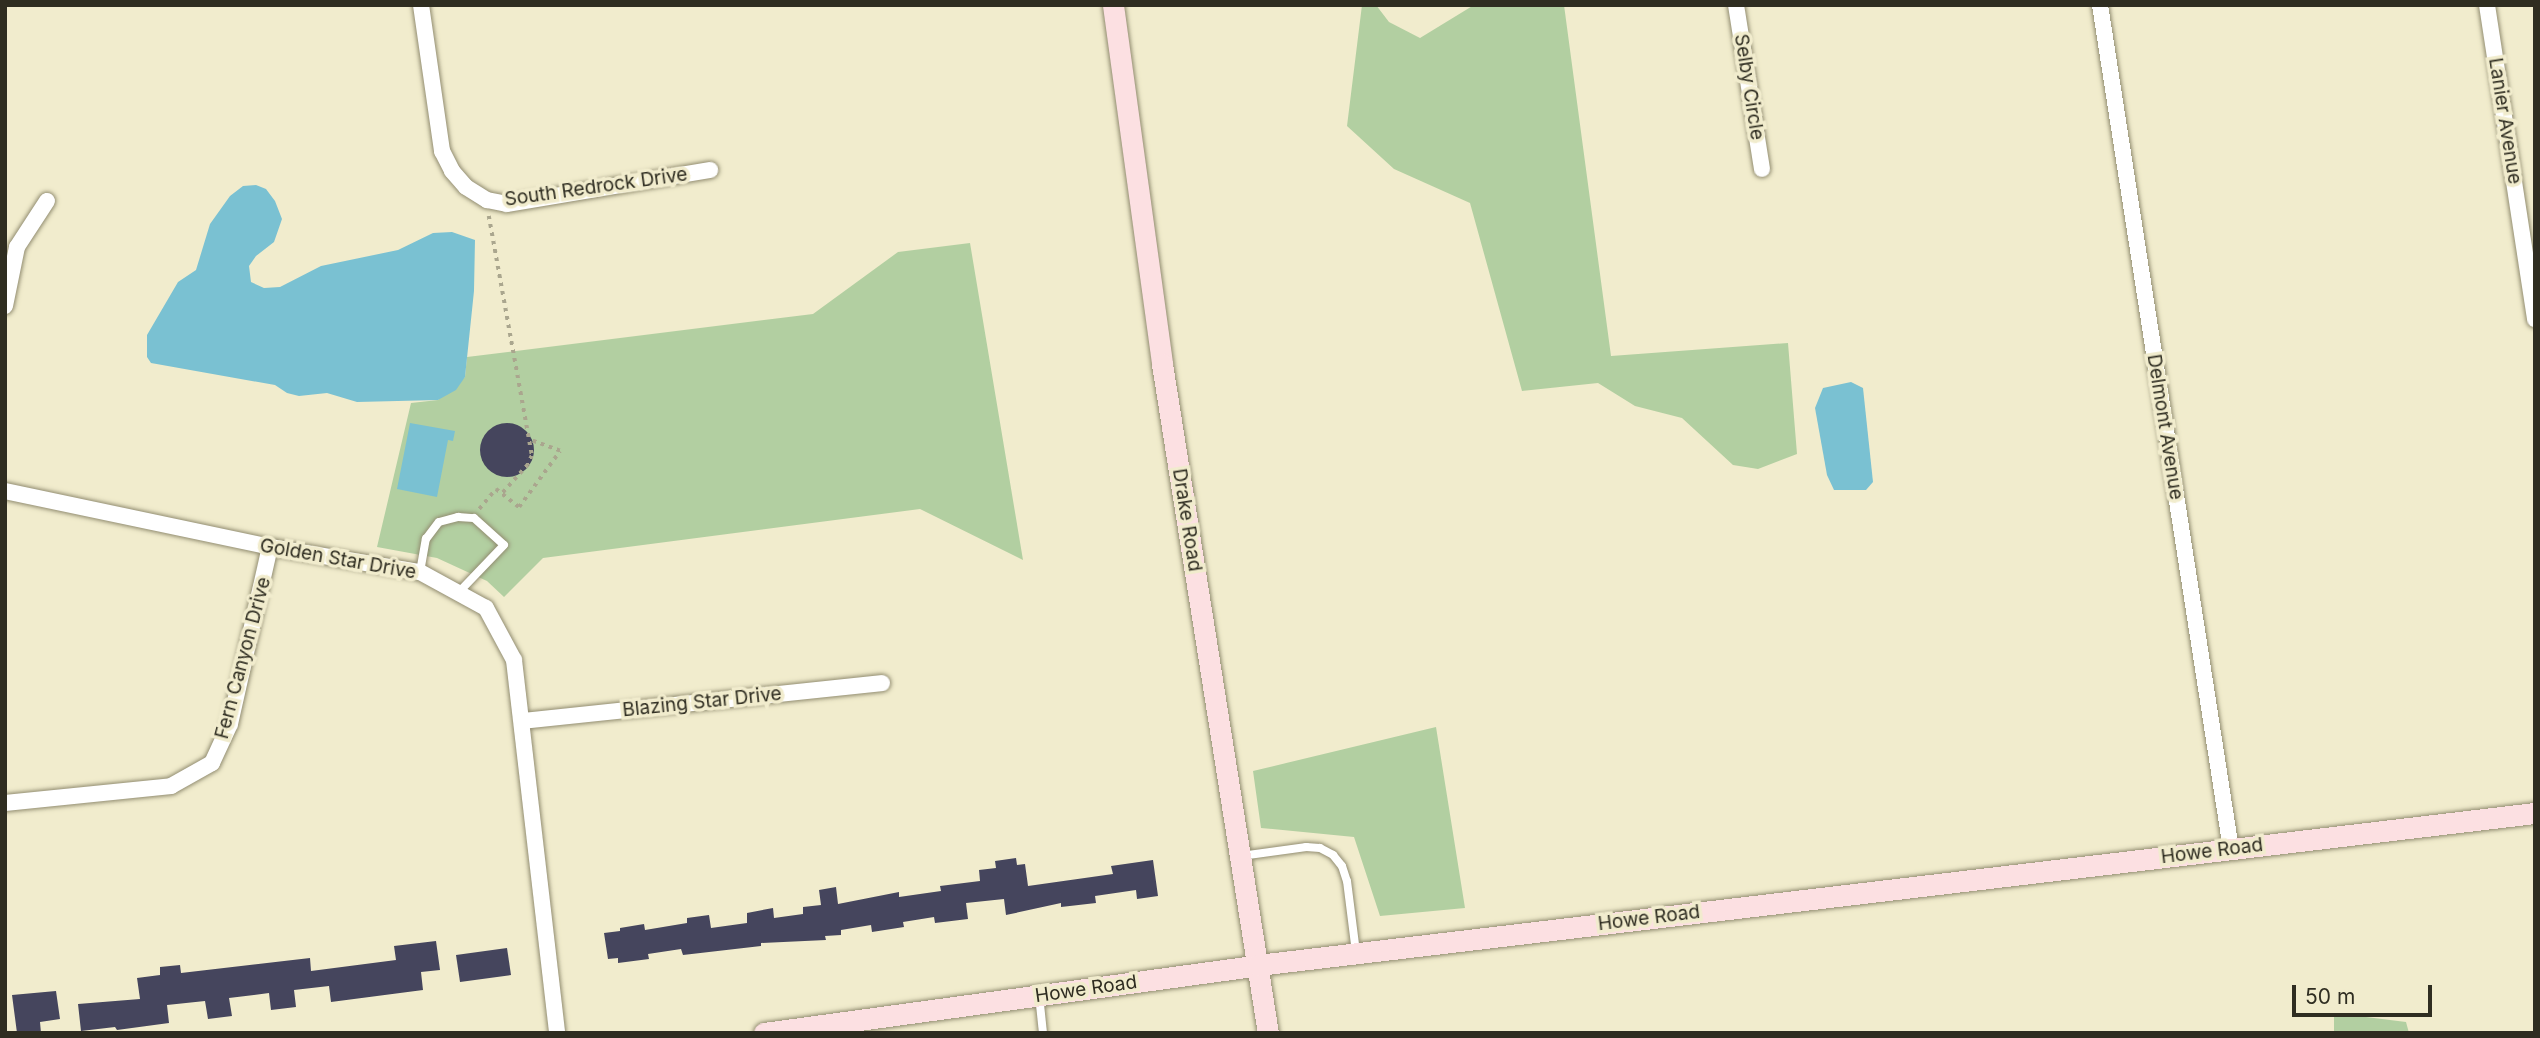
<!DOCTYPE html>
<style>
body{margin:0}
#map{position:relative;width:2540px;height:1038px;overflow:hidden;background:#f1eccd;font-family:Inter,sans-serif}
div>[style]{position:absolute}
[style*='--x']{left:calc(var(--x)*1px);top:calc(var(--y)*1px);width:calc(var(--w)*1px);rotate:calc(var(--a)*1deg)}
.green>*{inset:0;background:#b2cfa1}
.water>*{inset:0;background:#7ac1d2}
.building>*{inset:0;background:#45455d}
.round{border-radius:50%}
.path>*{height:3.5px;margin-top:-1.75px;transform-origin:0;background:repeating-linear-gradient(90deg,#aaa68e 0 3.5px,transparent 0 8.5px)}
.roads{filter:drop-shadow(0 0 2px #928d71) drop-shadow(0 0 2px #928d71)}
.lane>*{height:8px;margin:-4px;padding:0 4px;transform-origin:4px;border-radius:4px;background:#fff}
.street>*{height:16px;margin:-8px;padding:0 8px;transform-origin:8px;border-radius:8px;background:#fff}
.secondary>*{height:21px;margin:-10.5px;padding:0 10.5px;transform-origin:10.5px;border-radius:10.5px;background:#fce0e2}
span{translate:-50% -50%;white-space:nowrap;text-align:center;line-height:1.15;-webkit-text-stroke:7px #f1eccd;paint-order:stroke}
.street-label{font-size:19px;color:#2f2d21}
.frame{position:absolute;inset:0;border:7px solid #2f2d21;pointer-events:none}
.scale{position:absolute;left:2292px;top:985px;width:140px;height:32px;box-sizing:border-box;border:4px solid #2f2d21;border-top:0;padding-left:9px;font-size:21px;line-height:24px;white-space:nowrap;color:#2f2d21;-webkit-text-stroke:5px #f1eccd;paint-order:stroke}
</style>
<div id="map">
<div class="green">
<div style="clip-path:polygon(1362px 5px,1376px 5px,1389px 22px,1420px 38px,1474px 5px,1564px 5px,1611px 356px,1788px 343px,1797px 454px,1758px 469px,1733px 465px,1682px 418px,1635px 406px,1598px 383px,1522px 391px,1470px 203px,1394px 169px,1347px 126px)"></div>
<div style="clip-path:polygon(970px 243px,1023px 560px,920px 509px,543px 558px,504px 597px,487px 581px,437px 558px,377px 547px,411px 403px,438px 400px,465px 377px,467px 357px,813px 314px,898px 252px)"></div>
<div style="clip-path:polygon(1436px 727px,1465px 908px,1380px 916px,1354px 837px,1261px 828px,1253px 771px)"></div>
<div style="clip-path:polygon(2334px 1013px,2406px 1022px,2409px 1033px,2334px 1033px)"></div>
</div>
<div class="water">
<div style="clip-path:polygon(256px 185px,266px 189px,275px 201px,282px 219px,274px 242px,256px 256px,249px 266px,251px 282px,264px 288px,280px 287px,321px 266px,398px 250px,433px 233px,452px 232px,475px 240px,474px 291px,465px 377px,456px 390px,438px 400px,357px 402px,327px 393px,299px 396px,287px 393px,275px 385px,151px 363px,147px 357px,147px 335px,178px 282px,196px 270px,210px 224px,230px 196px,243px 186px)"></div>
<div style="clip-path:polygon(1851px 382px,1863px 388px,1873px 482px,1866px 490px,1834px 490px,1827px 475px,1815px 408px,1823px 388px)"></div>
<div style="clip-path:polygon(410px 423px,455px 431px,453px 441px,448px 440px,437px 497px,397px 489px)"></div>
</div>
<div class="building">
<div class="round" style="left:480px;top:423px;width:54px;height:54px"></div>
<div style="clip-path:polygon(1016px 858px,1017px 865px,1025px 864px,1028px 886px,1113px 874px,1111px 866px,1153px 860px,1158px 896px,1137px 899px,1136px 890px,1095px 896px,1096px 903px,1061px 907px,1061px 903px,1006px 915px,1004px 899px,966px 903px,968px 919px,935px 923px,934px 917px,903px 922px,904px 927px,872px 932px,871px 925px,841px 930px,841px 935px,825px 936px,826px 940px,761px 943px,761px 946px,683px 955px,681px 949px,648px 954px,649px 959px,618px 963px,618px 958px,608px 959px,604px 933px,620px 931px,620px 928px,644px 924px,645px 930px,687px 923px,687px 918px,709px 915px,711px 928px,747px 923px,747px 913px,773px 908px,774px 918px,803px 914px,803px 907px,821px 905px,819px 890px,836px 887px,838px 904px,899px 892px,899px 897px,941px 891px,940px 886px,980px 881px,979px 870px,996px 868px,995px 861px)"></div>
<div style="clip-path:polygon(436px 941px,440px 970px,421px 972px,423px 990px,331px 1002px,329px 986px,294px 990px,296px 1007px,271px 1010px,269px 993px,229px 998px,232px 1016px,208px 1019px,205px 1001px,167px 1005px,169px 1023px,117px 1030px,115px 1027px,81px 1031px,78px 1004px,140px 999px,137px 978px,160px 975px,160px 967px,180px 965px,181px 973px,310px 958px,311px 971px,396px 960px,394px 946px)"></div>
<div style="clip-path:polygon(507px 948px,511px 975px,460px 982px,456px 955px)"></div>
<div style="clip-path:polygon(56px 991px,60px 1019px,40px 1022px,41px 1033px,17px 1033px,12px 995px)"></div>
</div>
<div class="path">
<div style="--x:489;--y:216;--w:244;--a:79.8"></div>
<div style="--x:532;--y:456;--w:10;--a:114"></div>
<div style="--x:528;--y:465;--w:39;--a:132"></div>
<div style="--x:479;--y:509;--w:26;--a:-50"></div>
<div style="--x:496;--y:489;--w:29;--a:38"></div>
<div style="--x:519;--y:507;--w:69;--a:-53.8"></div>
<div style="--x:560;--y:451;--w:32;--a:-160"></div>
</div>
<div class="roads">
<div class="lane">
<div style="--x:420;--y:572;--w:34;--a:-80"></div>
<div style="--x:426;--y:539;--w:21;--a:-53"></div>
<div style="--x:439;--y:522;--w:20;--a:-15"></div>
<div style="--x:458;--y:517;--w:16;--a:4"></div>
<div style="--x:474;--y:518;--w:40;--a:42"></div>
<div style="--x:504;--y:545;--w:65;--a:133.8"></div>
<div style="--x:1241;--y:856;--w:66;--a:-7.9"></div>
<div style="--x:1306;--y:847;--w:14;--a:4"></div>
<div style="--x:1320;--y:848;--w:15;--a:28"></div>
<div style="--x:1333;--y:855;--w:14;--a:51"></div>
<div style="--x:1342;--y:866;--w:16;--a:72"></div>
<div style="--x:1347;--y:881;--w:72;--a:82.8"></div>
<div style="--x:1039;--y:995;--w:38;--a:84"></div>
</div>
<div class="street">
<div style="--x:421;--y:5;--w:148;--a:81.8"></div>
<div style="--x:442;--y:151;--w:22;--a:63"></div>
<div style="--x:452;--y:171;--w:21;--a:49"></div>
<div style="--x:466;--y:187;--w:25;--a:32"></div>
<div style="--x:487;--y:200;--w:20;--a:11"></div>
<div style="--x:507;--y:204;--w:206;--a:-9.5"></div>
<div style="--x:1736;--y:5;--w:166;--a:81"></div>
<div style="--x:2100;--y:5;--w:854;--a:81.18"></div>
<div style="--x:2487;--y:5;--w:318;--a:81.3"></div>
<div style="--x:5;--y:306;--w:60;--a:-78.5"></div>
<div style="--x:17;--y:247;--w:55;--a:-56.9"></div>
<div style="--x:5;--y:491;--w:271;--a:11.9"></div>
<div style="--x:270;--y:547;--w:152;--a:9.5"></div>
<div style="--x:420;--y:572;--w:75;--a:28.6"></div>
<div style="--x:486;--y:608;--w:59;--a:61.7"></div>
<div style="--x:514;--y:660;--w:375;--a:83.4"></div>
<div style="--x:522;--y:721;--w:362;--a:-6"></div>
<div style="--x:5;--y:803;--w:167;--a:-5.8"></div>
<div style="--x:171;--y:786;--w:47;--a:-29.3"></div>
<div style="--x:212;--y:763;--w:43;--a:-65.2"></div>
<div style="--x:230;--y:724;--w:181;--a:-77.3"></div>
</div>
<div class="secondary">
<div style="--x:1113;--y:5;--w:362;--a:82.2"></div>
<div style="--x:1162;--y:364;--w:677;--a:81"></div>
<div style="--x:764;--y:1033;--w:499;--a:-7.8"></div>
<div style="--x:1258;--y:965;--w:1286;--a:-6.79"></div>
</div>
</div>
<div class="street-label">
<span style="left:1749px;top:87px;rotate:81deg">Selby Circle</span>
<span style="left:2505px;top:121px;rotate:81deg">Lanier Avenue</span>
<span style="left:596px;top:187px;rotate:-8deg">South Redrock Drive</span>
<span style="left:2165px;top:427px;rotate:81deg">Delmont Avenue</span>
<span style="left:1187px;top:520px;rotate:81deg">Drake Road</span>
<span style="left:338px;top:559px;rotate:10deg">Golden Star Drive</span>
<span style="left:243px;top:658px;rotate:-75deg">Fern Canyon Drive</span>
<span style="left:702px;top:702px;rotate:-6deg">Blazing Star Drive</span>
<span style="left:2212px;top:851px;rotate:-7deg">Howe Road</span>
<span style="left:1649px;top:918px;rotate:-7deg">Howe Road</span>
<span style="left:1086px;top:989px;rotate:-8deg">Howe Road</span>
</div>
<div class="frame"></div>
<div class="scale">50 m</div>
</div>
